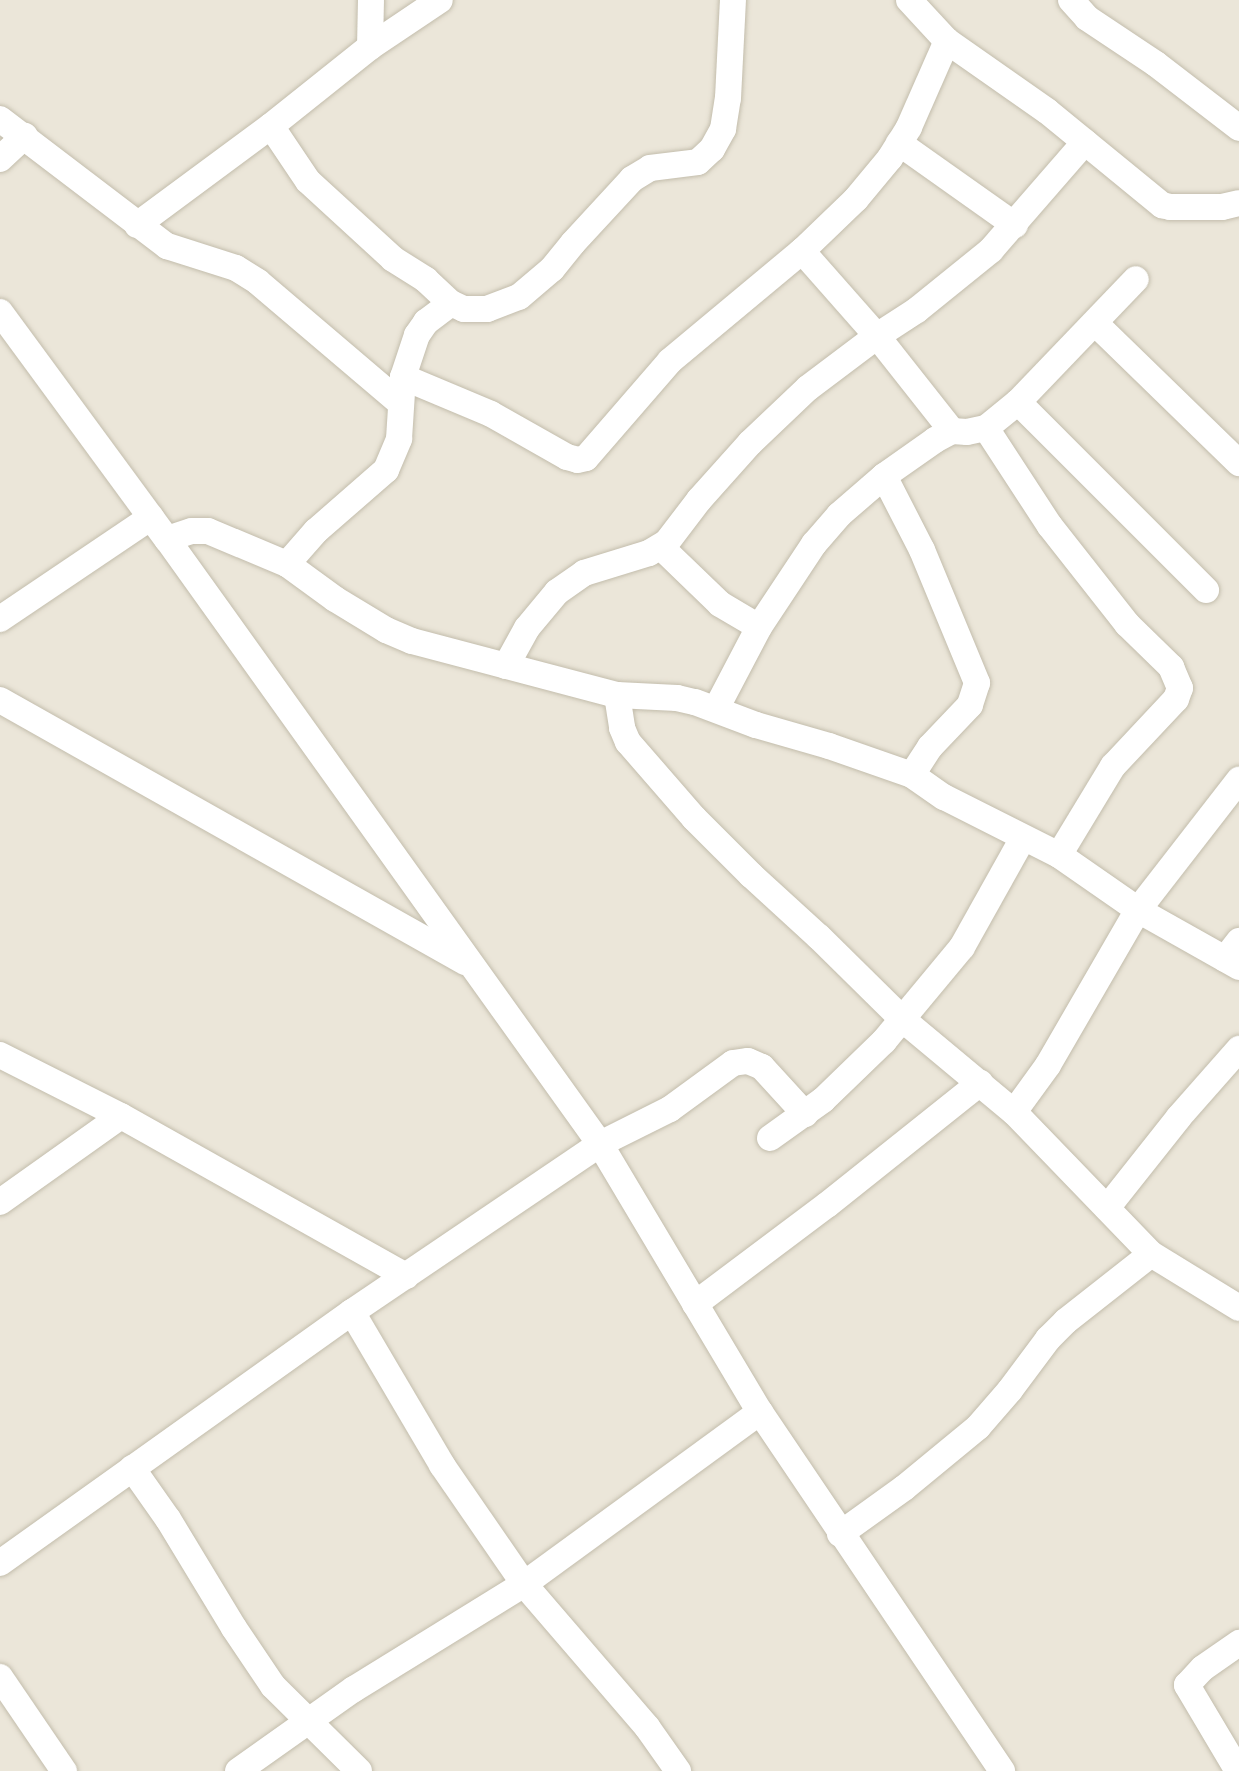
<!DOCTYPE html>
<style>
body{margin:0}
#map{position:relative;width:1239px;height:1771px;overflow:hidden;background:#f6f4eb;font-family:Quicksand,sans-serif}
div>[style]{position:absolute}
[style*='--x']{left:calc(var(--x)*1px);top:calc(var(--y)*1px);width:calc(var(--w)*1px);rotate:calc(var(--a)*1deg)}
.residential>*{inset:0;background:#ebe6d9}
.roads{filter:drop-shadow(0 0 2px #c3bdac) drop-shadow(0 0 2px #c3bdac)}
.minor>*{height:26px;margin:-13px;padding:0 13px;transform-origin:13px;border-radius:13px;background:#fff}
span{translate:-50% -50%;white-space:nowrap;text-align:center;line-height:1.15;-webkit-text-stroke:5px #fff;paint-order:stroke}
</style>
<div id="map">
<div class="residential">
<div style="clip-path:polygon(0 0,1239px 0,1239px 1771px,0 1771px)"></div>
</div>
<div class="roads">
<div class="minor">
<div style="--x:909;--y:0;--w:56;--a:47.2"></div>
<div style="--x:947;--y:41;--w:122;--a:35"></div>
<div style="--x:1047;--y:111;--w:149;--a:39.3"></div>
<div style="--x:1162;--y:205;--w:8;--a:14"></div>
<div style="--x:1170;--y:207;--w:52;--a:0"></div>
<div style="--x:1222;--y:207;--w:17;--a:-13"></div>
<div style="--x:1071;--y:0;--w:24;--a:48"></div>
<div style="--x:1087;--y:18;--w:83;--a:33.7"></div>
<div style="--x:1156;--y:64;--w:105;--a:37.6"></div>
<div style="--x:370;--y:47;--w:47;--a:-88.8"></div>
<div style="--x:0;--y:119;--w:210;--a:37.3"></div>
<div style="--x:167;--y:246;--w:72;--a:17.7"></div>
<div style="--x:236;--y:268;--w:26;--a:32"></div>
<div style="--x:258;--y:282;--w:187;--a:40.4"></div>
<div style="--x:271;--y:126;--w:66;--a:56.1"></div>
<div style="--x:308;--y:181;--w:115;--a:42.5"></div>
<div style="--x:393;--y:259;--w:39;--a:32"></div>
<div style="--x:426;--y:280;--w:34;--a:43"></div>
<div style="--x:899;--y:143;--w:142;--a:35.3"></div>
<div style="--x:0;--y:159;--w:34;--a:-43"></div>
<div style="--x:137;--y:225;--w:167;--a:-36.5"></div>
<div style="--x:271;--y:126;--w:127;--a:-38.6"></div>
<div style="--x:370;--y:47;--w:84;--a:-33.9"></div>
<div style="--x:802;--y:251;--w:113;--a:48.6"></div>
<div style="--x:877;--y:336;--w:121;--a:51.7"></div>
<div style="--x:0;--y:312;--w:282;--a:53.7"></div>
<div style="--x:167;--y:539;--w:744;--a:54.41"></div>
<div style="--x:600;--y:1144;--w:312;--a:59.2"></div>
<div style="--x:760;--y:1412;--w:433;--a:56"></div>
<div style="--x:1095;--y:323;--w:201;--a:44.2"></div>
<div style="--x:403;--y:377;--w:95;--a:22.8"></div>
<div style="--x:491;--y:414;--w:87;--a:29.5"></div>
<div style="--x:567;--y:457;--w:11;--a:15"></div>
<div style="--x:578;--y:460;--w:8;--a:-14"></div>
<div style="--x:586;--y:458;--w:128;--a:-49.1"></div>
<div style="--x:670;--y:361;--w:172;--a:-39.8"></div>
<div style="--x:802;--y:251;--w:75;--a:-43.9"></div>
<div style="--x:856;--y:199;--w:53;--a:-50.3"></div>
<div style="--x:890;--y:158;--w:36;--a:-58"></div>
<div style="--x:909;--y:127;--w:94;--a:-66.2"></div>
<div style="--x:1018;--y:402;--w:266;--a:45"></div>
<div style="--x:986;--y:428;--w:117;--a:56.9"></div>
<div style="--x:1050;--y:526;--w:125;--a:51.8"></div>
<div style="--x:1127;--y:624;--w:62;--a:44.3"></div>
<div style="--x:1171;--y:667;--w:23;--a:67"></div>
<div style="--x:1180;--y:688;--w:12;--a:110"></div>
<div style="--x:1176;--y:699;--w:92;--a:133.2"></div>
<div style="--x:1113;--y:766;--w:104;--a:121.2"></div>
<div style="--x:884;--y:476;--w:83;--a:62.8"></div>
<div style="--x:922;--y:550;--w:144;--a:67.5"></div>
<div style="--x:977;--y:683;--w:23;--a:108"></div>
<div style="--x:970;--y:705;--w:58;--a:133.6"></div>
<div style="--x:930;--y:747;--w:33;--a:123"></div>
<div style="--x:167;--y:539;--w:26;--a:-18"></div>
<div style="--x:192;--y:531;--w:16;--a:0"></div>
<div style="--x:208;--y:531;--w:86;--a:22.7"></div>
<div style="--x:287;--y:564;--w:59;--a:36.1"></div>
<div style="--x:335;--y:599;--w:60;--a:31.3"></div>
<div style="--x:386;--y:630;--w:28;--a:23"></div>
<div style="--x:412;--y:641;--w:212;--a:14.8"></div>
<div style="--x:617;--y:695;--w:60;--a:2.9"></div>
<div style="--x:677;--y:698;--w:18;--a:13"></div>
<div style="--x:695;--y:702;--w:65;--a:20.7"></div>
<div style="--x:756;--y:725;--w:76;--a:16"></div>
<div style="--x:829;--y:746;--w:88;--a:19.3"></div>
<div style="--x:912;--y:775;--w:39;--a:35"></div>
<div style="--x:944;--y:797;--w:129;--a:26.8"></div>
<div style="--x:1059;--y:855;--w:96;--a:34.8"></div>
<div style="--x:1138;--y:910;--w:116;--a:29.4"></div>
<div style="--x:661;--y:547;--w:82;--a:44"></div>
<div style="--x:720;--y:604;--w:45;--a:30.5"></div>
<div style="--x:287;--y:564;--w:44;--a:-48.7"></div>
<div style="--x:316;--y:531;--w:93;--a:-41.1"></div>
<div style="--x:386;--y:470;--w:34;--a:-67"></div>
<div style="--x:399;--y:439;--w:62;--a:-86.3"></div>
<div style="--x:403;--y:377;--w:44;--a:-71.6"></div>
<div style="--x:417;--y:335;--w:16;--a:-55"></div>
<div style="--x:426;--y:322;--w:31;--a:-37"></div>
<div style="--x:451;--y:303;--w:14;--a:25"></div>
<div style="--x:464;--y:309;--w:23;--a:0"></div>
<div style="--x:487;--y:309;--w:34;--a:-21"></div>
<div style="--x:519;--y:297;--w:43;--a:-40.3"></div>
<div style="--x:552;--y:269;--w:33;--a:-51"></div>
<div style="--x:573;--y:243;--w:87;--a:-47.3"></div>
<div style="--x:632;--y:179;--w:21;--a:-31"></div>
<div style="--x:650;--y:168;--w:48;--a:-7.1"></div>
<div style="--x:698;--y:162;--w:19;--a:-43"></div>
<div style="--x:712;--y:149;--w:23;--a:-61"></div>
<div style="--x:723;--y:129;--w:31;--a:-81"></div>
<div style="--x:728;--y:98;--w:98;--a:-87.1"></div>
<div style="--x:0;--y:619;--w:182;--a:-34"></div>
<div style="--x:506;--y:666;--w:43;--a:-61.1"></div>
<div style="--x:527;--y:628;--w:47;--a:-50.2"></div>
<div style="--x:557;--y:592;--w:33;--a:-35"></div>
<div style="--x:584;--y:573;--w:68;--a:-17.1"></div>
<div style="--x:649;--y:553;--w:21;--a:-31"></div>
<div style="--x:667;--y:542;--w:53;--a:-52.7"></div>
<div style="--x:699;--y:500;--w:76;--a:-48.2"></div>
<div style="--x:750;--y:443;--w:80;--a:-43.5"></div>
<div style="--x:808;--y:388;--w:86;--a:-37"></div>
<div style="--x:877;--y:336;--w:48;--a:-33"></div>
<div style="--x:917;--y:310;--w:95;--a:-39"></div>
<div style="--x:991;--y:250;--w:143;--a:-49"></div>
<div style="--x:617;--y:695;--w:33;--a:81"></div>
<div style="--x:622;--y:728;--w:15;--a:67"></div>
<div style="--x:628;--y:742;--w:101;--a:49"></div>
<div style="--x:694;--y:818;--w:81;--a:45"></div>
<div style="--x:751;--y:875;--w:92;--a:42.4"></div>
<div style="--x:819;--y:937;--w:115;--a:44.6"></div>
<div style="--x:901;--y:1018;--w:147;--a:39.8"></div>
<div style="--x:1014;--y:1112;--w:197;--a:46"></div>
<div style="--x:1151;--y:1254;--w:103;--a:31.5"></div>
<div style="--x:0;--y:700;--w:534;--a:29.4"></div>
<div style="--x:716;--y:709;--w:93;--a:-62.3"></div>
<div style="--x:759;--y:627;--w:100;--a:-56.5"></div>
<div style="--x:814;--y:544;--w:38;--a:-49"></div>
<div style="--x:839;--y:515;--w:60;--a:-40.9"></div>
<div style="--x:884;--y:476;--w:62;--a:-35.2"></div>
<div style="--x:935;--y:440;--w:19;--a:-28"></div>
<div style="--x:952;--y:431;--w:15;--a:4"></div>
<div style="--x:967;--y:432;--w:19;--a:-12"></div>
<div style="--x:986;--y:428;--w:41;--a:-39.1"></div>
<div style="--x:1018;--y:402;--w:170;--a:-46.2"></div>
<div style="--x:1225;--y:959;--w:23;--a:-52"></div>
<div style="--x:0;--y:1055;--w:136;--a:26.8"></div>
<div style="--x:121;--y:1116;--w:327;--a:29.3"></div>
<div style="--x:1014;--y:1112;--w:58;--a:-54.1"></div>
<div style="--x:1048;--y:1065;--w:179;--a:-59.9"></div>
<div style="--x:1138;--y:910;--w:165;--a:-52.2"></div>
<div style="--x:770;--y:1138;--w:65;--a:-35.6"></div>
<div style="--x:823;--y:1100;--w:85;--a:-44"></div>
<div style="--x:884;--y:1041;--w:122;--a:-50.3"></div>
<div style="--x:962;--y:947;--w:125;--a:-60.8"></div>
<div style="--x:0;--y:1202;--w:148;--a:-35.4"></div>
<div style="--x:1107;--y:1208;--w:116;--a:-51.6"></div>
<div style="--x:1179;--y:1117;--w:91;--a:-48.6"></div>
<div style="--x:695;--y:1304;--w:165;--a:-36.9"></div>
<div style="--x:827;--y:1205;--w:196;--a:-38.6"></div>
<div style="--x:352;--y:1312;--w:178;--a:59.5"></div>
<div style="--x:442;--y:1465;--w:145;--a:55.4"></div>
<div style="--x:524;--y:1584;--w:189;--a:49.3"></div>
<div style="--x:647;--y:1727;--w:54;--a:54.8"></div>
<div style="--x:132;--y:1468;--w:62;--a:54.8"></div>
<div style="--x:168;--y:1519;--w:127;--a:58.8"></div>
<div style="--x:234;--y:1628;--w:70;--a:56.1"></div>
<div style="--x:273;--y:1686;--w:121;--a:44.7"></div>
<div style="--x:840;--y:1534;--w:79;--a:-35.7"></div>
<div style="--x:904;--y:1488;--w:96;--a:-39.5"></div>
<div style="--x:978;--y:1427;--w:49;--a:-49.1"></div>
<div style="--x:1010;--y:1390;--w:64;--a:-53.3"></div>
<div style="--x:1048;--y:1339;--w:25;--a:-45"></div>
<div style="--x:1066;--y:1321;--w:108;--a:-38.2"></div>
<div style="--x:0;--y:1563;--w:432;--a:-35.5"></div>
<div style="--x:352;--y:1312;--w:300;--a:-34.1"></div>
<div style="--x:600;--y:1144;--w:78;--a:-26.6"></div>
<div style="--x:670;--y:1109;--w:78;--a:-36.1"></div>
<div style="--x:733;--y:1063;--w:15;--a:-8"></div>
<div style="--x:748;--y:1061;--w:15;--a:23"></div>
<div style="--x:762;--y:1067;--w:64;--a:47.5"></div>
<div style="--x:0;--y:1677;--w:114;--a:55.8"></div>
<div style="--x:238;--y:1771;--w:142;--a:-35.3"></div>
<div style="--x:354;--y:1689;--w:200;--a:-31.7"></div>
<div style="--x:524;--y:1584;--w:292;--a:-36.1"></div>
<div style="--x:1238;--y:1771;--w:100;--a:-120.7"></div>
<div style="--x:1187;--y:1685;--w:23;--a:-47"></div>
<div style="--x:1203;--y:1668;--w:44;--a:-34.8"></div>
</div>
</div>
</div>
